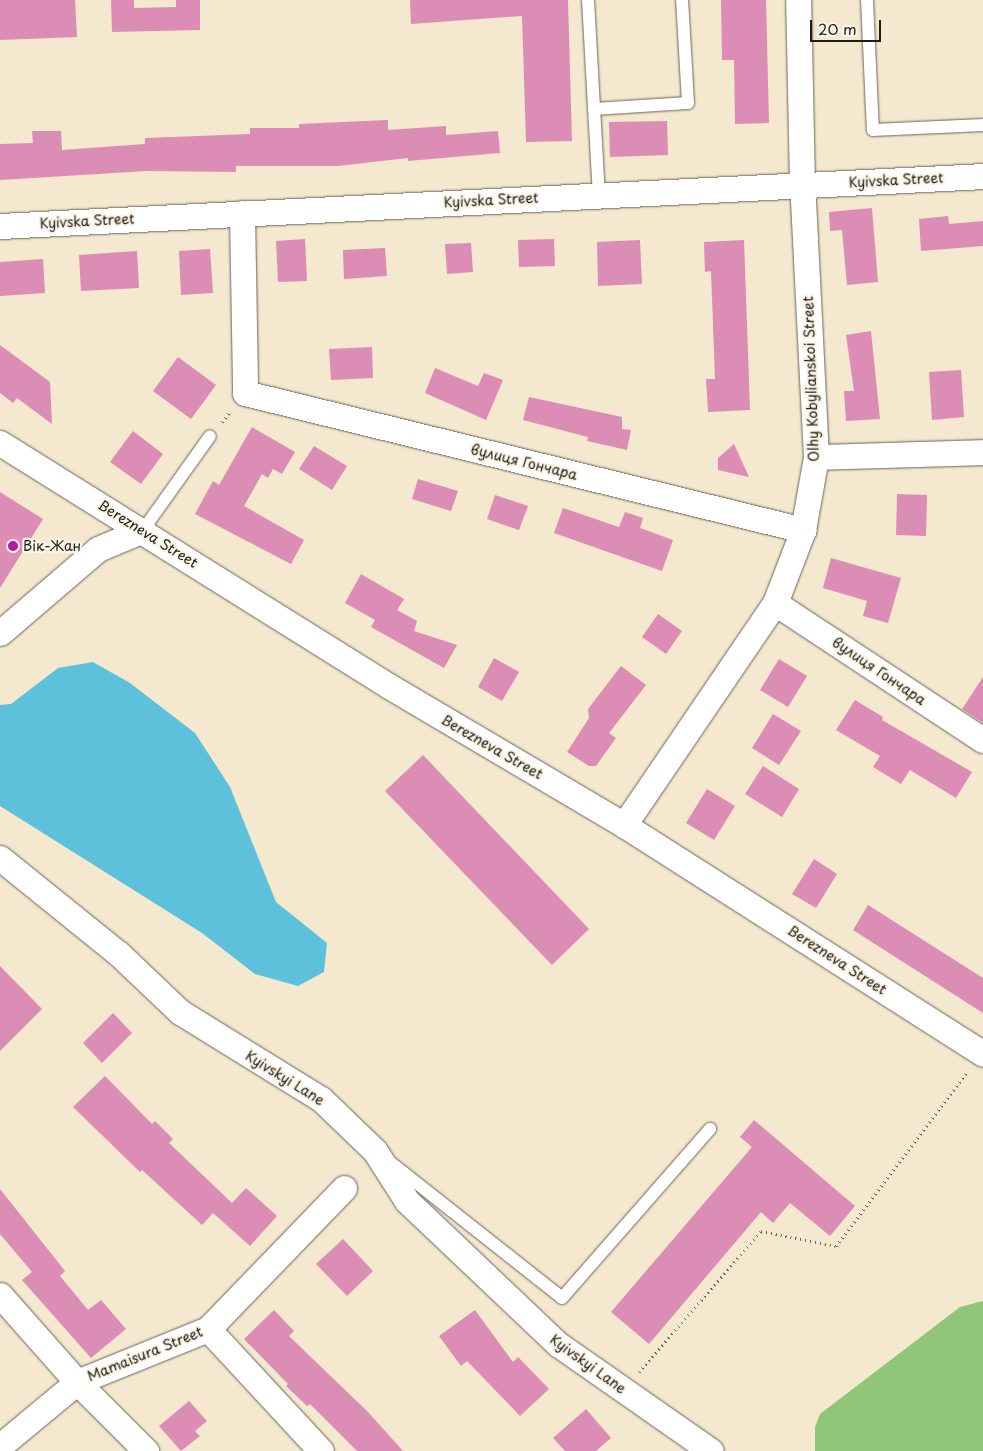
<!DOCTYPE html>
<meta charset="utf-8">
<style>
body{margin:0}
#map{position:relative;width:983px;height:1451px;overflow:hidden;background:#f4e8ce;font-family:"Playpen Sans",sans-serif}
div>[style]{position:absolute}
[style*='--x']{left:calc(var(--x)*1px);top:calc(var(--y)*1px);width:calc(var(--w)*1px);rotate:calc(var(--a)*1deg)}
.green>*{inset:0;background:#91c577}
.water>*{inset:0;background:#5dc1db}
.building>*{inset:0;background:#dc8db5}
.path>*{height:3px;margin-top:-1.5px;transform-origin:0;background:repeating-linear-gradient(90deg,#68635a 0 1px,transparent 0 5px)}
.roads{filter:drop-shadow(0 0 1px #68635a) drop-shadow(0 0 1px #68635a)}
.lane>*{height:12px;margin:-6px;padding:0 6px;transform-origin:6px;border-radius:6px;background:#fff}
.street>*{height:25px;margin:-12.5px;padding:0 12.5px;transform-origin:12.5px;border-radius:12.5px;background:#fff}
.dots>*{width:14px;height:14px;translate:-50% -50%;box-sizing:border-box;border:2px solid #fcf5e5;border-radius:50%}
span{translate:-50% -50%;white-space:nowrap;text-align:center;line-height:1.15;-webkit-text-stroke:4.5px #fcf5e5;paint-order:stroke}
.street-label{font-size:14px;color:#1c1c1c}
.poi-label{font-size:14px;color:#1c1c1c}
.left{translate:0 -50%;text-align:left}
.scale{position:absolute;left:810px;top:20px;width:71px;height:22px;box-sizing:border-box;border:2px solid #1c1c1c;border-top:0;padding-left:6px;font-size:15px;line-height:18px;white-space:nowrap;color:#1c1c1c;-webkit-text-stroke:4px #fcf5e5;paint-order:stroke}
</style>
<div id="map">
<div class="green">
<div style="clip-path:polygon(983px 1301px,983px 1451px,815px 1451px,815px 1427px,820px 1414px,960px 1307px)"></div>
</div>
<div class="water">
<div style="clip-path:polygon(93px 662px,130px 683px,195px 733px,230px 787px,276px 902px,327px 943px,324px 972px,298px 986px,255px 974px,202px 933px,0 806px,0 705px,11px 704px,58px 668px)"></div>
</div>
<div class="building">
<div style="clip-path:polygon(0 0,75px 0,77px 37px,0 40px)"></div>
<div style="clip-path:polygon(111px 0,134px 0,134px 8px,176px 7px,176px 0,200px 0,200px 30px,112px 32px)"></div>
<div style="clip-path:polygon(410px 0,568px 0,572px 141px,526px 142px,522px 16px,411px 24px)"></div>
<div style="clip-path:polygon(721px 0,766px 0,769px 123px,735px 124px,734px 60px,722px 60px)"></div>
<div style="clip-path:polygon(388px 120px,388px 130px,446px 126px,446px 135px,498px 131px,500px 153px,408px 161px,408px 158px,338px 166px,236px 166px,236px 172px,147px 171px,0 180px,0 144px,33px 143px,32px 131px,61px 131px,62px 150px,145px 144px,145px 138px,250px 134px,250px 128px,299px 128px,299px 124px)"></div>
<div style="clip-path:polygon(667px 121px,668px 155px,610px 157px,609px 122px)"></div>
<div style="clip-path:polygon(872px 208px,878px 282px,847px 285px,842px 230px,830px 231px,829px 212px)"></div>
<div style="clip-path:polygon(948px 216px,949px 224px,983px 221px,983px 246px,921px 251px,919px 219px)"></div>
<div style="clip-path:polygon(305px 239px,307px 281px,278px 282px,276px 241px)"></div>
<div style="clip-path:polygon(554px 239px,555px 266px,519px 267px,518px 240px)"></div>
<div style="clip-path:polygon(640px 240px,642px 284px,598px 286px,597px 242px)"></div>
<div style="clip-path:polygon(744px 240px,750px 410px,708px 412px,706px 379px,715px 379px,711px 271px,705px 272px,704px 242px)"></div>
<div style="clip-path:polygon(471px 243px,473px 272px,447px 274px,445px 244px)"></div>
<div style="clip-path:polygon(385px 248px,387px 276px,344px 279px,343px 250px)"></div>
<div style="clip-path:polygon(210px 249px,213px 293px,181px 295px,179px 251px)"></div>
<div style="clip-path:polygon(137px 251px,139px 288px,81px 291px,79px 255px)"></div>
<div style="clip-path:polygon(43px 259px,45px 293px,0 296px,0 262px)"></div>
<div style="clip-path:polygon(871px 331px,880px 419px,846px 421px,844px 391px,854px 391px,846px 335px)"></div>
<div style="clip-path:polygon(0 345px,50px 382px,52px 424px,17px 398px,13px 403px,0 393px)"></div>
<div style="clip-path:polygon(372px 347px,373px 378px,331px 380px,329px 349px)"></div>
<div style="clip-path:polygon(178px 357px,216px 385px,191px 419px,153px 391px)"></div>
<div style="clip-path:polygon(435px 368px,478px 386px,484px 373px,503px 380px,486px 420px,425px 393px)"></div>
<div style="clip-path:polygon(961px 370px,964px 417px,932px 420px,929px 372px)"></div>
<div style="clip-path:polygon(529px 397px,622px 417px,622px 429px,631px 430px,627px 450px,587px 441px,588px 437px,523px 420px)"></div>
<div style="clip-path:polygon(252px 427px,295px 452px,282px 474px,273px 469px,268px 478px,262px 474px,244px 506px,304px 540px,291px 564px,195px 514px,213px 481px,219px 485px)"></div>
<div style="clip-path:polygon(133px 431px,163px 454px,141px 484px,110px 462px)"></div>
<div style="clip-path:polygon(734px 444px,749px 477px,718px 470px,718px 458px)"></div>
<div style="clip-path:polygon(314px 446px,347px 466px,332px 490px,299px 469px)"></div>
<div style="clip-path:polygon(418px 479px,458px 491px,451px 511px,412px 499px)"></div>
<div style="clip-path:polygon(0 492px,43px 519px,0 588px)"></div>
<div style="clip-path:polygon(897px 494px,927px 495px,926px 536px,896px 535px)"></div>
<div style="clip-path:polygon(495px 495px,528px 506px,519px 530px,487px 519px)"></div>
<div style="clip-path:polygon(563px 508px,619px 527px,625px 512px,643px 518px,640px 528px,673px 540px,662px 571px,554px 533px)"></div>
<div style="clip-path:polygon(831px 558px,901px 578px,888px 623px,863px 616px,867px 601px,823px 588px)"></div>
<div style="clip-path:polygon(361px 574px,404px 599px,397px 610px,417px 621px,414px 631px,457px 645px,444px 668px,371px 627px,375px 620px,345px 603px)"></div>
<div style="clip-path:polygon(658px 614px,682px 631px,666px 654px,642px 637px)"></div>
<div style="clip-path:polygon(494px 658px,519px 672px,502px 701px,478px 687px)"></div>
<div style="clip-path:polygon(779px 659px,807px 676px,788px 707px,760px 690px)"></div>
<div style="clip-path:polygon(621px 666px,646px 685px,609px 733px,616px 738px,596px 766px,589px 766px,567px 752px,589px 718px,588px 709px)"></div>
<div style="clip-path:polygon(983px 677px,983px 723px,962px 709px)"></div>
<div style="clip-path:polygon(855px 700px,883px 717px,882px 720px,972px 772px,956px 798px,910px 770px,901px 784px,873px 767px,880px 756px,836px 730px)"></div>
<div style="clip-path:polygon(773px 714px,801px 731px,779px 765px,752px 748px)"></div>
<div style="clip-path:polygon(423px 755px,589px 929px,552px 965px,385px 791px)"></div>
<div style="clip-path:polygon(763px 766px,799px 789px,782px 817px,745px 794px)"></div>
<div style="clip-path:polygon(707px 789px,735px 806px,714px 840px,686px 823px)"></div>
<div style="clip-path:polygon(814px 859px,837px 874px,816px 908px,792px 894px)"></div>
<div style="clip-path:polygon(868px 905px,983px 978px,983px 1013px,853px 930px)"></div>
<div style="clip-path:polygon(0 966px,42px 1009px,0 1051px)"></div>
<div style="clip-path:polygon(113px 1013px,132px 1033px,102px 1063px,83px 1043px)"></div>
<div style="clip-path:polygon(105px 1076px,152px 1124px,155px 1121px,173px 1139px,169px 1143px,232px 1203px,246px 1188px,277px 1216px,250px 1246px,213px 1213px,202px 1225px,142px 1170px,140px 1172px,73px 1107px)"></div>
<div style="clip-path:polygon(754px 1120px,855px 1206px,830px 1236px,790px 1203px,773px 1223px,761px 1212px,649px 1344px,611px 1312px,752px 1147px,740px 1137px)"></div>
<div style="clip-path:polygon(0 1189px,65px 1271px,60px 1276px,88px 1310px,101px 1300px,126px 1329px,91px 1358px,22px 1280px,32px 1272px,0 1234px)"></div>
<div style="clip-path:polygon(343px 1239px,373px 1271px,347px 1296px,316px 1264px)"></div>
<div style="clip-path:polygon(274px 1310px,294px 1331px,289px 1336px,368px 1412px,403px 1451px,357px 1451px,310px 1404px,307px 1406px,286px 1386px,288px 1384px,244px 1339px)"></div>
<div style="clip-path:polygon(475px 1310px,513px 1362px,518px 1357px,549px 1389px,520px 1416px,467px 1361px,461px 1366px,439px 1336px)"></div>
<div style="clip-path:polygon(189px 1401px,207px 1421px,195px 1431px,200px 1436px,181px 1451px,159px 1426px)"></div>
<div style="clip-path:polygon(586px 1409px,611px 1438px,596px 1451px,565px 1451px,553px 1438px)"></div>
</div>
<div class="path">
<div style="--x:222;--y:422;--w:13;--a:-51"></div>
<div style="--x:639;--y:1372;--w:186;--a:-49.1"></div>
<div style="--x:761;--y:1231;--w:76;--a:11.3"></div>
<div style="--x:836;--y:1246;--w:219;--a:-53"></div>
</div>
<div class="roads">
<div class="lane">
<div style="--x:588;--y:0;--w:195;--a:86.8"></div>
<div style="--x:867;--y:0;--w:130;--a:87.4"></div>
<div style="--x:873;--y:130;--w:110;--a:-2.6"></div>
<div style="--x:594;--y:109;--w:94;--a:-3.7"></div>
<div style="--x:688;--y:103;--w:103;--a:-93.3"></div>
<div style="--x:143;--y:530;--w:115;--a:-54.5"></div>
<div style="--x:390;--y:1162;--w:219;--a:38.3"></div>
<div style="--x:562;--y:1298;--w:225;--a:-48.8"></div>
</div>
<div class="street">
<div style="--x:242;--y:213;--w:180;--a:89"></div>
<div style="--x:245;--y:393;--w:575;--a:13.79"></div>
<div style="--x:0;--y:226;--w:984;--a:-2.91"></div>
<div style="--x:0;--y:443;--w:459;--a:32"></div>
<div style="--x:389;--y:686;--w:273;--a:30.6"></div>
<div style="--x:624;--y:825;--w:426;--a:32.5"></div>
<div style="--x:816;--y:457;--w:167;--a:-1.7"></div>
<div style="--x:775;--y:603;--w:249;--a:33.4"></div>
<div style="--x:0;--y:633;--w:129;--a:-40.6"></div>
<div style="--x:98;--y:549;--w:49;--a:-22.9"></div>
<div style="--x:624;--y:825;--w:268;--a:-55.8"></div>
<div style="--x:775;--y:603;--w:78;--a:-69"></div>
<div style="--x:803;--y:530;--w:74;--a:-79.9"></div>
<div style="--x:816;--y:457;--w:273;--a:-92.9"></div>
<div style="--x:802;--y:184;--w:184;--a:-91.2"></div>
<div style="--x:0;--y:858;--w:153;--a:38.9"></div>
<div style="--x:119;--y:954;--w:84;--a:43.6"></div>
<div style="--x:180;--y:1012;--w:166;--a:31.7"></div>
<div style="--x:321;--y:1099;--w:75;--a:43.9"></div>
<div style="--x:375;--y:1151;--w:59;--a:57.4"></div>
<div style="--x:407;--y:1201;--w:209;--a:43.5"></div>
<div style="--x:559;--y:1345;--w:185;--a:34.9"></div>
<div style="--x:0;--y:1295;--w:116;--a:48.5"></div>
<div style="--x:77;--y:1382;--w:98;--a:45"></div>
<div style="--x:208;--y:1329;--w:166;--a:47.2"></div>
<div style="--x:0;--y:1446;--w:100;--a:-39.7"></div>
<div style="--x:77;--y:1382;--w:141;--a:-22"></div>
<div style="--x:208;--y:1329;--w:196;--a:-46"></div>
</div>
</div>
<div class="dots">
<div style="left:13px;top:546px;background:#b5179e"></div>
</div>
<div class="street-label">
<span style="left:896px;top:180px;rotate:-3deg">Kyivska Street</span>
<span style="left:491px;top:200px;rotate:-3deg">Kyivska Street</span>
<span style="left:87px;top:221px;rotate:-3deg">Kyivska Street</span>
<span style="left:811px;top:379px;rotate:-92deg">Olhy Kobylianskoi Street</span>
<span style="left:524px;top:462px;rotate:14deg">вулиця Гончара</span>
<span style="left:148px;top:534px;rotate:32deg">Berezneva Street</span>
<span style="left:879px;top:671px;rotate:34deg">вулиця Гончара</span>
<span style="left:492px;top:747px;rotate:30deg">Berezneva Street</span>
<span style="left:837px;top:960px;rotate:33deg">Berezneva Street</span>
<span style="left:285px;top:1078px;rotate:32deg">Kyivskyi Lane</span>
<span style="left:145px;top:1354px;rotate:-22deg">Mamaisura Street</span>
<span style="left:588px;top:1364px;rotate:36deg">Kyivskyi Lane</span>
</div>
<div class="poi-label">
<span class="left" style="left:23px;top:546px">Вік-Жан</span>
</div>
<div class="scale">20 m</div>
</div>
